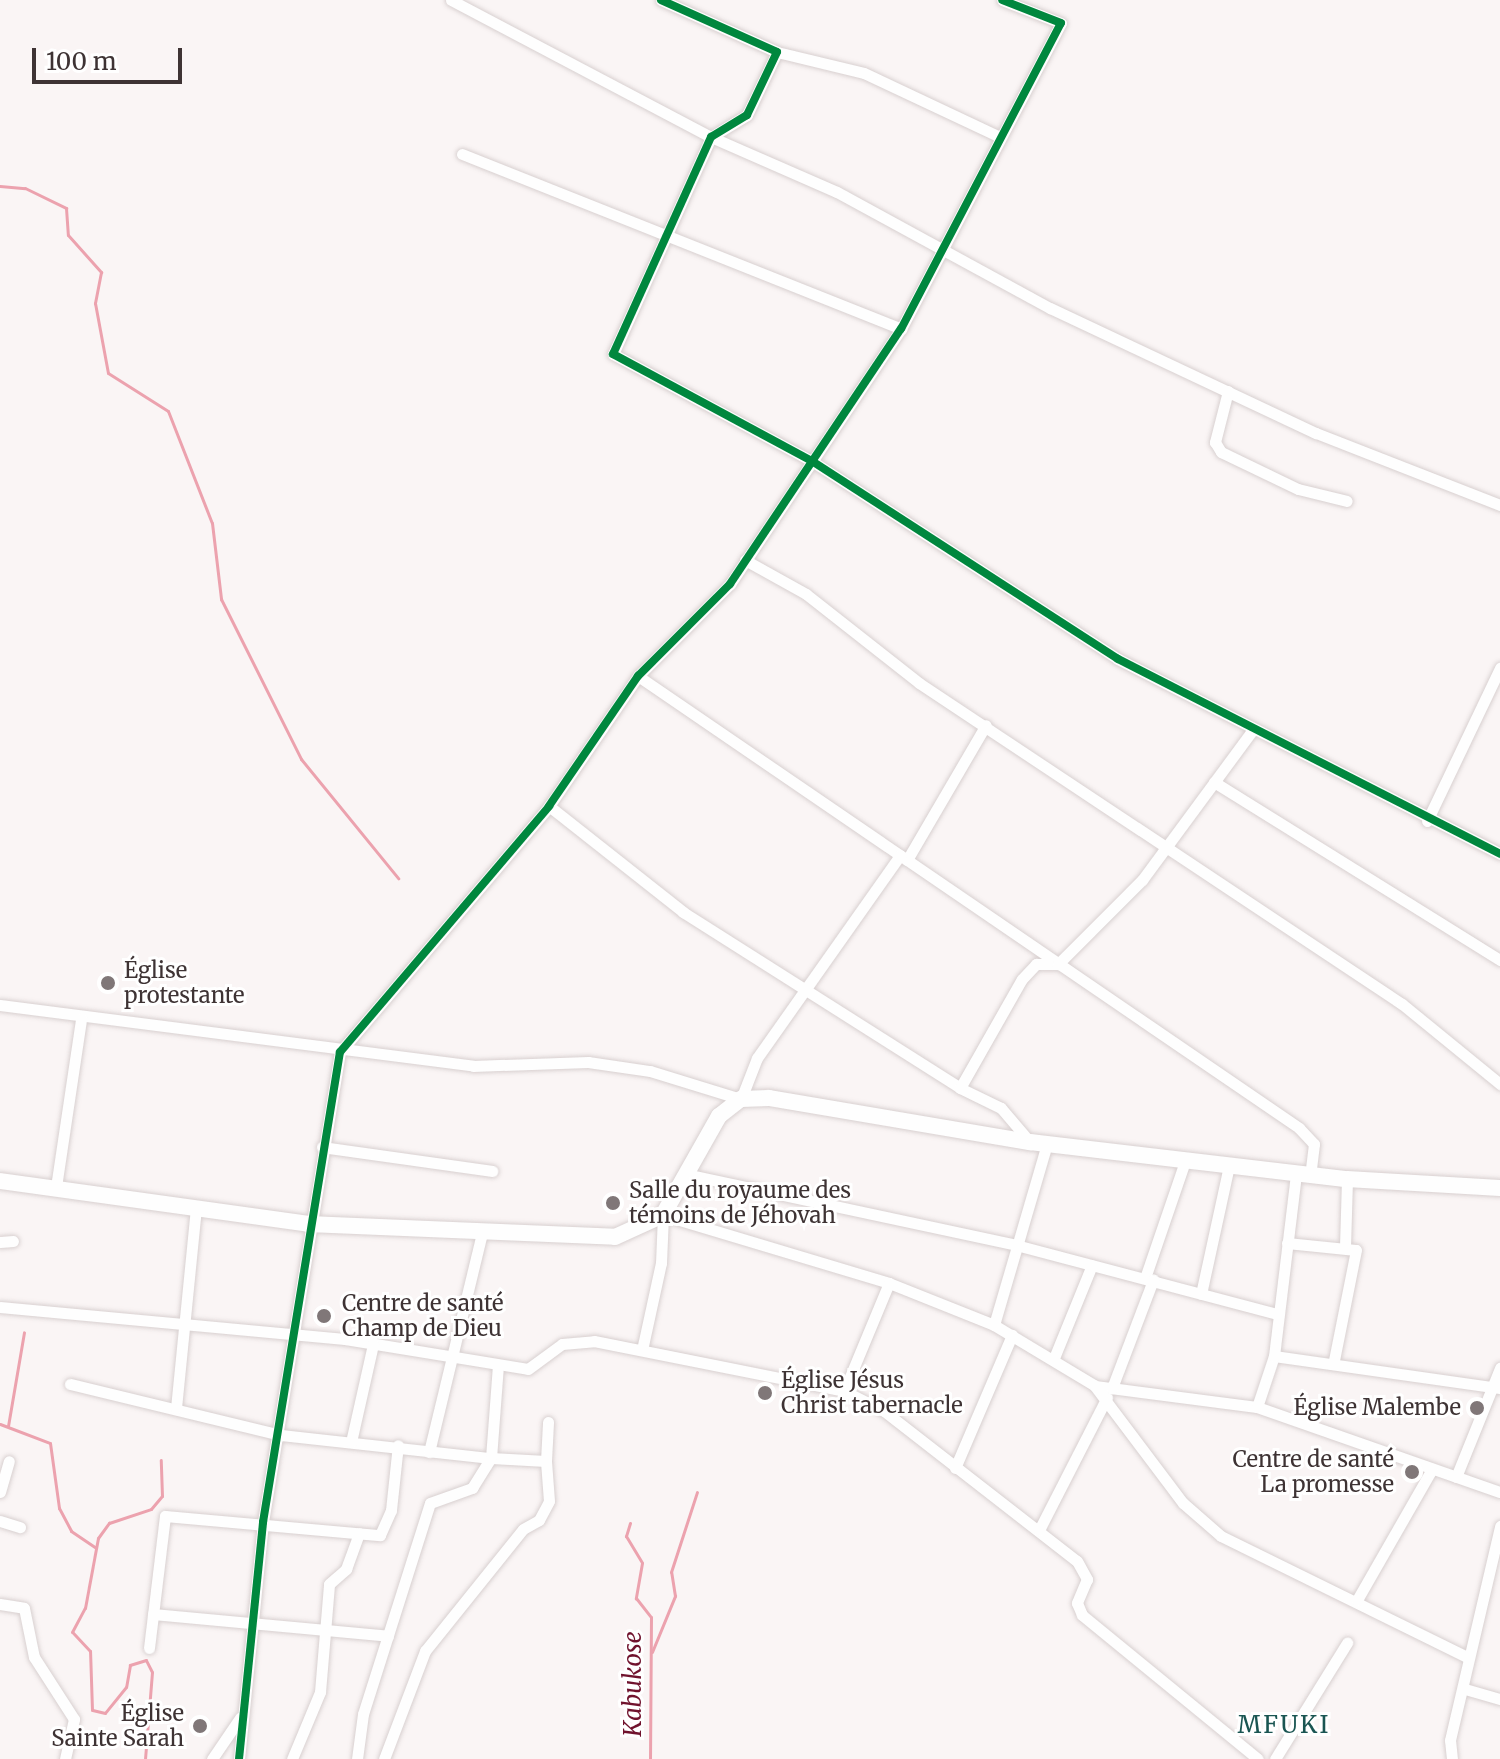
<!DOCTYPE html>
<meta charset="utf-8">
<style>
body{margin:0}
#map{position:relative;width:1500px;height:1759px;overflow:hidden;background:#faf5f5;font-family:Merriweather,serif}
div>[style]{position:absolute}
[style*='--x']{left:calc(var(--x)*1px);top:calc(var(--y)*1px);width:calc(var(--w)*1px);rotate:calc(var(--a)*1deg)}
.stream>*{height:3px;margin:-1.5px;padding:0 1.5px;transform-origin:1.5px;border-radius:1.5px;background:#eca2ae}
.roads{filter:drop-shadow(0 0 2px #d8d0d0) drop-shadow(0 0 2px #d8d0d0)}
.minor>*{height:11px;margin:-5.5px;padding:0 5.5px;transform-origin:5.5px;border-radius:5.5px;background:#fefefe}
.highway>*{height:16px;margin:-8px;padding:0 8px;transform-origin:8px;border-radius:8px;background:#fefefe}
.cycleway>*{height:8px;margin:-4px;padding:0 4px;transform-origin:4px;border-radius:4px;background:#00873e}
.dots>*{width:22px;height:22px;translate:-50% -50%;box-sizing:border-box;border:4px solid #fff;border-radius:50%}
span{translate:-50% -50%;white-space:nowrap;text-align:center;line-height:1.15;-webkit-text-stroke:6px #fff;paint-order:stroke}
.poi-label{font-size:22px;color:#3e3334}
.left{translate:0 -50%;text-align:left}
.right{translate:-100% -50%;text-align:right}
.water-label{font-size:24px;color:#70122d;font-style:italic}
.neighbourhood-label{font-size:24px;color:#1a5552;letter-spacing:2px}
.scale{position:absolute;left:32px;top:48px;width:150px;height:36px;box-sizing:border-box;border:4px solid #3e3334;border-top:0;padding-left:10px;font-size:24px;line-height:28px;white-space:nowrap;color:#3e3334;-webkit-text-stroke:6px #fff;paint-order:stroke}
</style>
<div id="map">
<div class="stream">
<div style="--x:0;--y:186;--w:25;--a:5"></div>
<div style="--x:25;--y:188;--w:46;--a:26"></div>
<div style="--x:66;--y:208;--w:27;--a:86"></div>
<div style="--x:68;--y:235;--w:50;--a:48.3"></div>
<div style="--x:101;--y:272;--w:32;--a:101"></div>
<div style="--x:95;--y:303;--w:71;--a:79.5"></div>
<div style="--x:108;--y:373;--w:71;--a:32.3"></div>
<div style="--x:168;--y:411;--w:120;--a:68.6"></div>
<div style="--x:212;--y:523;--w:77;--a:83.2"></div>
<div style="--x:221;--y:599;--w:179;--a:63.4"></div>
<div style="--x:301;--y:759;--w:154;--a:50.8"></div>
<div style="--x:0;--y:1424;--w:53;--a:20.8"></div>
<div style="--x:50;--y:1443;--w:66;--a:82.1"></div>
<div style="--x:59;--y:1508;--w:26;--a:62"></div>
<div style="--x:71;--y:1531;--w:29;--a:34"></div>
<div style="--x:8;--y:1426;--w:95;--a:-80.3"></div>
<div style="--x:630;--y:1523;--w:14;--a:107"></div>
<div style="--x:626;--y:1536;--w:31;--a:59"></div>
<div style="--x:642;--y:1563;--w:36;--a:100"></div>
<div style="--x:636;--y:1598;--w:24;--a:52"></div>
<div style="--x:651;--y:1617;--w:142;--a:90.4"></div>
<div style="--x:652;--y:1652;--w:61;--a:-67.7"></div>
<div style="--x:675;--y:1596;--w:24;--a:-99"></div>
<div style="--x:671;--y:1572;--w:84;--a:-72"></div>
<div style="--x:145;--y:1759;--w:87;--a:-85.4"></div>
<div style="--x:152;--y:1672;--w:13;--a:-117"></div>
<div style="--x:146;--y:1660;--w:17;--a:163"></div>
<div style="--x:130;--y:1665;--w:22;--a:100"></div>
<div style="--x:126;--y:1687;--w:33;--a:129"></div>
<div style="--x:105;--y:1713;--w:13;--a:-167"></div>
<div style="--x:92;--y:1710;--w:59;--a:-91.9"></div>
<div style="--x:90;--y:1651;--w:26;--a:-133"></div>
<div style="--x:72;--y:1632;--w:27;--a:-62"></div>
<div style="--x:85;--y:1608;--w:71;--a:-79.5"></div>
<div style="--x:98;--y:1538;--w:19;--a:-54"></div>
<div style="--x:109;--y:1523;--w:44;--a:-18.4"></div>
<div style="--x:151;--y:1509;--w:17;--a:-50"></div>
<div style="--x:162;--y:1496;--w:36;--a:-92"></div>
</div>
<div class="roads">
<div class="minor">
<div style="--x:451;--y:0;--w:294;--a:27.8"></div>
<div style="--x:711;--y:137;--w:137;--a:23.6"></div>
<div style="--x:837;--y:192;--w:243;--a:28.6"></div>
<div style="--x:1050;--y:308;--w:294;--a:25.2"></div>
<div style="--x:1316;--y:433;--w:198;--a:21.4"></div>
<div style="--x:661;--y:0;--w:127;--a:24.1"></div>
<div style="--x:777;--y:52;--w:70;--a:115.5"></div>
<div style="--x:747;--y:115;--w:42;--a:148.6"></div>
<div style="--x:711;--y:137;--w:238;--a:114.3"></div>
<div style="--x:613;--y:354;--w:226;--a:28.3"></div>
<div style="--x:812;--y:461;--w:364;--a:32.9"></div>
<div style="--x:1118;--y:659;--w:429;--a:27"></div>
<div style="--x:777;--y:52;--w:89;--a:13.6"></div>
<div style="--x:864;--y:73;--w:150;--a:25.2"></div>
<div style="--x:462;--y:154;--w:473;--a:21.7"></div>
<div style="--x:1228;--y:391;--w:53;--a:104.3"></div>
<div style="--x:1215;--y:442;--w:12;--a:59"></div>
<div style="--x:1221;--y:452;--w:85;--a:25.7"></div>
<div style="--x:1298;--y:489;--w:50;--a:13.8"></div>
<div style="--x:745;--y:560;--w:70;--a:29.1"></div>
<div style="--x:806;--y:594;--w:144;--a:38.2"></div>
<div style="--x:919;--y:683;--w:580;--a:33.61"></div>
<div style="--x:1402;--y:1004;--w:127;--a:39.2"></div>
<div style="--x:638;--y:676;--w:801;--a:34.36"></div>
<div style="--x:1299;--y:1128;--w:22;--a:47"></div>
<div style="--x:1314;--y:1144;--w:31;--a:97"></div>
<div style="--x:1214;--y:782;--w:337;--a:31.9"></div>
<div style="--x:549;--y:806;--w:171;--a:38.3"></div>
<div style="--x:683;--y:912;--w:328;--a:32.4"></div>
<div style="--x:1427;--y:821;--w:170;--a:-64.5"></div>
<div style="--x:907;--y:860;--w:156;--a:-59.7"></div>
<div style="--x:0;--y:1005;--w:477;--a:7.3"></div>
<div style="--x:473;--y:1066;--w:115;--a:-2"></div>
<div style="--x:588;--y:1062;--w:63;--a:8.3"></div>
<div style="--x:650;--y:1071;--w:95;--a:17.1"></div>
<div style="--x:741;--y:1099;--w:44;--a:-68.7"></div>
<div style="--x:757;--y:1058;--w:248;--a:-54.8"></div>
<div style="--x:1030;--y:1142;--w:45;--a:-130.5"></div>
<div style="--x:1001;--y:1108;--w:46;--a:-154"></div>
<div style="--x:960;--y:1088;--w:125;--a:-60.4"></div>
<div style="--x:1022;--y:979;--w:21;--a:-47"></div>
<div style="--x:1036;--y:964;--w:22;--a:0"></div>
<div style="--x:1058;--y:964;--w:119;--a:-45"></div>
<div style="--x:1142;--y:880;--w:185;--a:-53.6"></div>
<div style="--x:322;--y:1147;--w:172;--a:8"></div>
<div style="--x:690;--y:1175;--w:333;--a:12.1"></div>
<div style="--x:1016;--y:1245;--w:270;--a:14.8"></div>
<div style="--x:56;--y:1187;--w:170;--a:-81.5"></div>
<div style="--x:0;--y:1242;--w:13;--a:-4"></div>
<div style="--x:1287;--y:1243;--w:69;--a:5.8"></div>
<div style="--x:1356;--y:1250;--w:112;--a:101.3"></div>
<div style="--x:1345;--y:1247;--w:68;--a:-88.3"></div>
<div style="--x:1145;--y:1278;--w:124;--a:-71.1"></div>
<div style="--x:1201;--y:1294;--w:131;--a:-77.7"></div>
<div style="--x:0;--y:1307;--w:346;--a:5.3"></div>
<div style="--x:345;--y:1339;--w:185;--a:9.3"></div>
<div style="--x:528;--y:1369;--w:42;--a:-36.3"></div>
<div style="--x:562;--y:1344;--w:32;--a:-5"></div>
<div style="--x:594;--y:1341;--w:255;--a:11.3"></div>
<div style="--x:844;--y:1391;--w:45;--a:26.6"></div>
<div style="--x:884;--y:1411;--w:244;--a:37.9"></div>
<div style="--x:1077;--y:1561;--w:21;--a:61"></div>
<div style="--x:1087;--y:1579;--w:26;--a:113"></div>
<div style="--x:1077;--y:1603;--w:13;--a:67"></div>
<div style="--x:1082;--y:1615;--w:227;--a:39.3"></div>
<div style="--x:994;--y:1325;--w:189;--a:-73.7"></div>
<div style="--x:642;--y:1350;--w:89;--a:-77.7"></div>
<div style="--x:661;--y:1263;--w:48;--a:-87.6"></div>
<div style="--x:663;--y:1215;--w:236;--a:16.7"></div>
<div style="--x:889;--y:1283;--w:113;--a:21.8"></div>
<div style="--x:994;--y:1325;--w:117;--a:31"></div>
<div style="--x:1094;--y:1385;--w:148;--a:53"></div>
<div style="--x:1183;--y:1503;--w:50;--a:41"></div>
<div style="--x:1221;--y:1536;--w:276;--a:26.2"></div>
<div style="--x:1274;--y:1356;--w:228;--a:8.1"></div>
<div style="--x:1054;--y:1358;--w:100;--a:-67.8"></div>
<div style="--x:70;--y:1384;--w:217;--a:13.6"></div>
<div style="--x:281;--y:1435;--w:211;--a:6.3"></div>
<div style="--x:491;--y:1458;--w:55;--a:3.1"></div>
<div style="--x:546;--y:1461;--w:39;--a:-87"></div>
<div style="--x:1095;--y:1386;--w:163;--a:7.4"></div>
<div style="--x:1257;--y:1407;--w:54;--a:-71.6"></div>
<div style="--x:1274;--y:1356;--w:184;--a:-83.1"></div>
<div style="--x:1112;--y:1388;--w:116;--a:-69.2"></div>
<div style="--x:844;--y:1391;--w:117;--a:-67.4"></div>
<div style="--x:1257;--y:1407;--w:257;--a:19.3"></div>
<div style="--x:176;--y:1408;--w:200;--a:-84.3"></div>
<div style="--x:351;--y:1442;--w:100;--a:-77.3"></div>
<div style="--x:429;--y:1452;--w:225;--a:-76.4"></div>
<div style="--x:955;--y:1468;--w:145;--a:-66.8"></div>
<div style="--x:1456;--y:1477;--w:118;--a:-68"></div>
<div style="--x:0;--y:1492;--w:32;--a:-74"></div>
<div style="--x:0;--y:1521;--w:21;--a:17"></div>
<div style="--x:1039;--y:1530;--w:149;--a:-62.9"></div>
<div style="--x:1357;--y:1600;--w:151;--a:-60.2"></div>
<div style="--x:0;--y:1604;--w:24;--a:9"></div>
<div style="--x:24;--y:1608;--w:50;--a:78.5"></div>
<div style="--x:34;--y:1657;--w:74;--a:57.2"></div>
<div style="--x:74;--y:1719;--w:41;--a:102.7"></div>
<div style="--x:153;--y:1614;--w:236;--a:5.3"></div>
<div style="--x:149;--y:1648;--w:133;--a:-83.1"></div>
<div style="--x:165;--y:1516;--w:216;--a:5.1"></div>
<div style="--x:380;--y:1535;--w:27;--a:-66"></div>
<div style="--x:391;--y:1510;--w:65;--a:-83.9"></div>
<div style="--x:1465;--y:1689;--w:36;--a:16"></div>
<div style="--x:212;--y:1759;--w:50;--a:-55.7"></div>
<div style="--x:239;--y:1759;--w:238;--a:-84.2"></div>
<div style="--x:263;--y:1522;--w:476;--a:-80.7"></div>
<div style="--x:340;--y:1052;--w:323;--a:-49.6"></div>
<div style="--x:549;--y:806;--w:158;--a:-55.6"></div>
<div style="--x:638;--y:676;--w:130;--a:-45"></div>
<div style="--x:730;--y:584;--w:307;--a:-56.2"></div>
<div style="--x:901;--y:329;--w:345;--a:-62.4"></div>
<div style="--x:1061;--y:23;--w:63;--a:-158.7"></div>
<div style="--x:292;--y:1759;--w:73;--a:-67.3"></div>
<div style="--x:320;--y:1692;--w:108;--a:-85.2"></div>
<div style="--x:329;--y:1584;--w:23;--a:-41"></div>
<div style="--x:346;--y:1569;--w:38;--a:-70"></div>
<div style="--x:357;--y:1759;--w:45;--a:-82.4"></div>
<div style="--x:363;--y:1714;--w:221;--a:-72.4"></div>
<div style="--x:430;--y:1503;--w:45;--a:-19.7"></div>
<div style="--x:472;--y:1488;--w:36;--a:-58"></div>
<div style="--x:491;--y:1458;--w:93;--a:-85.7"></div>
<div style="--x:384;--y:1759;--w:116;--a:-69.2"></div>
<div style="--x:425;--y:1651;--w:156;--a:-51.2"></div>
<div style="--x:523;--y:1529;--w:18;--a:-29"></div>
<div style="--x:539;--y:1520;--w:21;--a:-62"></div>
<div style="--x:549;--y:1501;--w:40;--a:-94.3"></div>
<div style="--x:1275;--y:1759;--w:137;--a:-58.2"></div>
<div style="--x:1452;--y:1759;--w:19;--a:-96"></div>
<div style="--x:1450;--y:1740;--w:220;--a:-76.8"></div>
</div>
<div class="highway">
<div style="--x:0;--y:1181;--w:311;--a:7.9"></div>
<div style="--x:308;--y:1224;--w:307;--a:2.4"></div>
<div style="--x:615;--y:1237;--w:53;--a:-24.6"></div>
<div style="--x:663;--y:1215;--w:114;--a:-60.5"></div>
<div style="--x:719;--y:1116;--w:28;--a:-38"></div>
<div style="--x:741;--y:1099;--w:28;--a:-2"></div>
<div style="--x:769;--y:1098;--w:265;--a:9.6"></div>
<div style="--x:1030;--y:1142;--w:319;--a:6.7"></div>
<div style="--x:1347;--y:1179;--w:153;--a:3.4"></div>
</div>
</div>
<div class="cycleway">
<div style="--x:661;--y:0;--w:127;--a:24.1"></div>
<div style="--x:777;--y:52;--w:70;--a:115.5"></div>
<div style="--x:747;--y:115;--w:42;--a:148.6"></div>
<div style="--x:711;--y:137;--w:238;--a:114.3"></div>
<div style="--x:613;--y:354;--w:226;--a:28.3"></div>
<div style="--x:812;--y:461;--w:364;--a:32.9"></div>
<div style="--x:1118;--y:659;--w:429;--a:27"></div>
<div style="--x:239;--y:1759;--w:238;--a:-84.2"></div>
<div style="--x:263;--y:1522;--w:476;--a:-80.7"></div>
<div style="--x:340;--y:1052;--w:323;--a:-49.6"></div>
<div style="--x:549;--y:806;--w:158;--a:-55.6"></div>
<div style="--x:638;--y:676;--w:130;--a:-45"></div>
<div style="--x:730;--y:584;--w:307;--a:-56.2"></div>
<div style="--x:901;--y:329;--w:345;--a:-62.4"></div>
<div style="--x:1061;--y:23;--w:63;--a:-158.7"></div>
</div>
<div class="dots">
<div style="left:108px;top:983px;background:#807778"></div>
<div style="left:613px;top:1203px;background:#807778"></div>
<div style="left:324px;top:1316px;background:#807778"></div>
<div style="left:765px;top:1393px;background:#807778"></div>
<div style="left:1477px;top:1408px;background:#807778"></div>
<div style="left:1412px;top:1472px;background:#807778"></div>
<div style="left:200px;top:1726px;background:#807778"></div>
</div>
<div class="poi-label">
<span class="left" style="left:124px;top:983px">Église<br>protestante</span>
<span class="left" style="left:629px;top:1203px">Salle du royaume des<br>témoins de Jéhovah</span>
<span class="left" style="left:342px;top:1316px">Centre de santé<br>Champ de Dieu</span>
<span class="left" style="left:781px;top:1393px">Église Jésus<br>Christ tabernacle</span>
<span class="right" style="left:1461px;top:1408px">Église Malembe</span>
<span class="right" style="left:1394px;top:1472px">Centre de santé<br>La promesse</span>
<span class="right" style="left:184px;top:1726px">Église<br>Sainte Sarah</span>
</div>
<div class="water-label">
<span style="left:633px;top:1684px;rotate:-90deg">Kabukose</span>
</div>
<div class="neighbourhood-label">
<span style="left:1284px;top:1725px">MFUKI</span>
</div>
<div class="scale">100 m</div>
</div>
